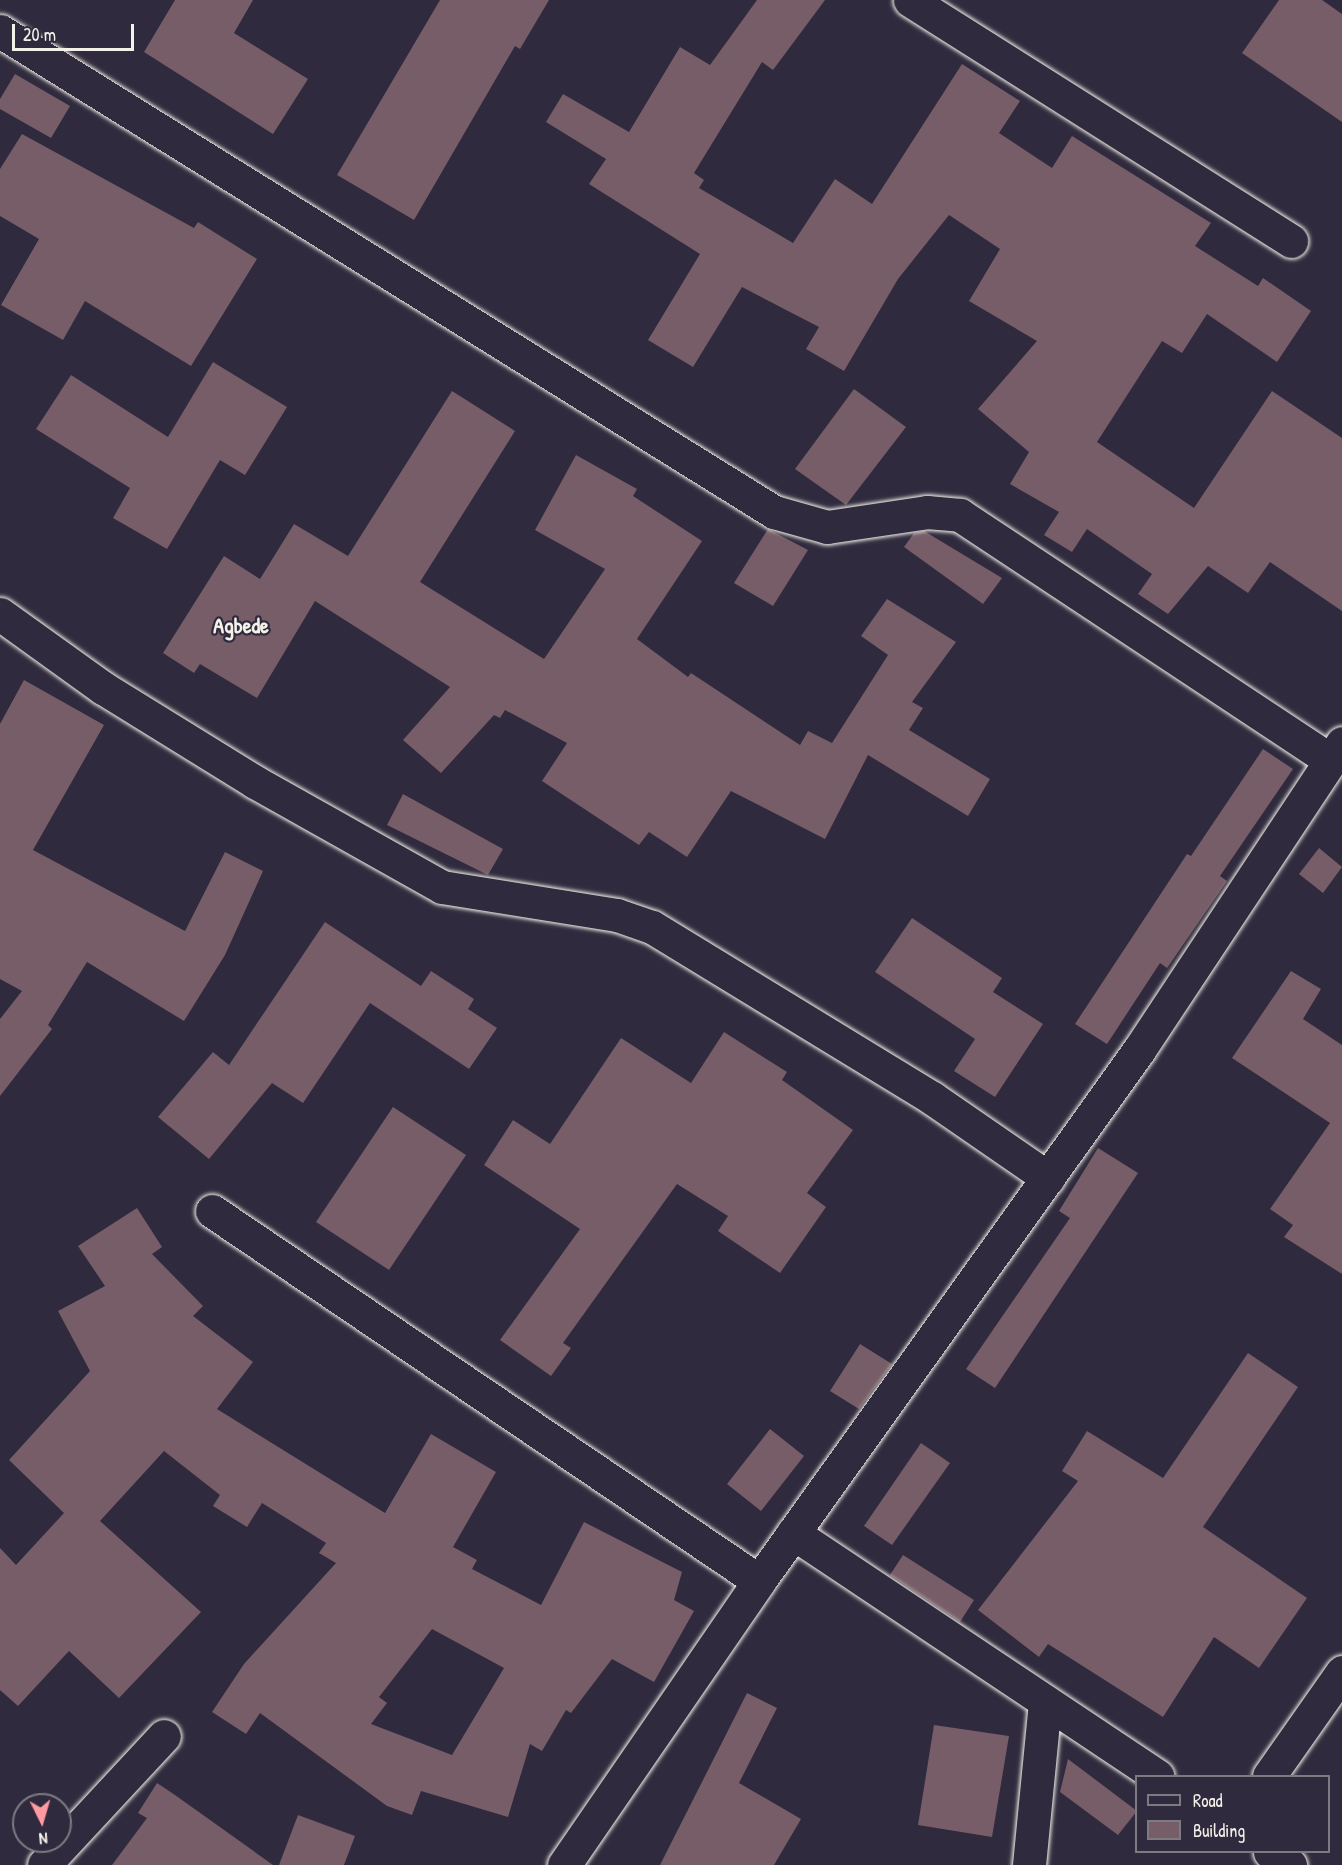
<!DOCTYPE html>
<style>
body{margin:0}
#map{position:relative;width:1342px;height:1865px;overflow:hidden;background:#2f2a3d;font-family:"Patrick Hand",sans-serif}
div>[style]{position:absolute}
[style*='--x']{left:calc(var(--x)*1px);top:calc(var(--y)*1px);width:calc(var(--w)*1px);rotate:calc(var(--a)*1deg)}
.building>*{inset:0;background:#765d68}
.roads{filter:drop-shadow(0 0 2px #f4f1e8) drop-shadow(0 0 2px #f4f1e8)}
.minor>*{height:33px;margin:-16.5px;padding:0 16.5px;transform-origin:16.5px;border-radius:16.5px;background:#2f2a3d}
span{translate:-50% -50%;white-space:nowrap;text-align:center;line-height:1.15;-webkit-text-stroke:4.5px #2f2a3d;paint-order:stroke}
.quarter-label{font-size:22px;color:#f4f1e8;font-weight:700}
.legend{position:absolute;left:1135px;top:1775px;width:195px;height:78px;box-sizing:border-box;background:#2f2a3d;border:2px solid #7e7a81;margin:0;padding:8px 10px;list-style:none;font-size:18px;color:#f4f1e8}
.legend li{display:flex;align-items:center;gap:12px;height:30px}
.legend b{width:30px;border:2px solid #7e7a81}
.north{position:absolute;left:12px;top:1793px;width:60px;height:60px;box-sizing:border-box;background:#2f2a3d;border:2px solid #7e7a81;border-radius:50%;rotate:175deg;font-size:16px;font-weight:700;line-height:24px;text-align:center;color:#f4f1e8}
.north::after{content:'';display:block;margin:auto;width:21px;height:27px;background:#ff9aa2;clip-path:polygon(50% 0,100% 100%,50% 72%,0 100%)}
.scale{position:absolute;left:12px;top:24px;width:122px;height:27px;box-sizing:border-box;border:3px solid #f4f1e8;border-top:0;padding-left:8px;font-size:18px;line-height:21px;white-space:nowrap;color:#f4f1e8;-webkit-text-stroke:4px #2f2a3d;paint-order:stroke}
</style>
<div id="map">
<div class="building">
<div style="clip-path:polygon(175px 0,253px 0,234px 33px,308px 79px,273px 134px,144px 52px)"></div>
<div style="clip-path:polygon(440px 0,549px 0,520px 49px,515px 46px,414px 220px,337px 175px)"></div>
<div style="clip-path:polygon(757px 0,825px 0,773px 70px,762px 62px,694px 173px,704px 180px,699px 188px,793px 243px,835px 179px,872px 204px,962px 64px,1020px 101px,999px 133px,1052px 168px,1072px 136px,1211px 223px,1195px 246px,1258px 286px,1263px 278px,1311px 311px,1277px 362px,1207px 314px,1182px 353px,1162px 341px,1097px 442px,1194px 508px,1272px 391px,1342px 438px,1342px 611px,1270px 562px,1248px 593px,1208px 566px,1168px 614px,1138px 594px,1152px 574px,1087px 529px,1072px 552px,1044px 535px,1059px 512px,1010px 484px,1029px 452px,978px 409px,1037px 341px,969px 301px,1000px 249px,949px 215px,898px 279px,844px 371px,806px 349px,819px 327px,742px 287px,693px 367px,648px 340px,700px 254px,589px 184px,606px 159px,546px 122px,563px 94px,629px 132px,680px 47px,710px 65px)"></div>
<div style="clip-path:polygon(1279px 0,1322px 0,1342px 14px,1342px 122px,1242px 53px)"></div>
<div style="clip-path:polygon(15px 74px,70px 106px,51px 138px,0 109px,0 99px)"></div>
<div style="clip-path:polygon(22px 134px,194px 228px,198px 222px,257px 259px,191px 366px,85px 301px,63px 340px,1px 305px,39px 239px,0 216px,0 169px)"></div>
<div style="clip-path:polygon(213px 362px,287px 407px,245px 475px,220px 460px,167px 549px,113px 518px,130px 488px,36px 429px,71px 375px,168px 437px)"></div>
<div style="clip-path:polygon(854px 389px,906px 427px,846px 505px,795px 469px)"></div>
<div style="clip-path:polygon(452px 391px,515px 431px,420px 582px,544px 659px,605px 569px,535px 530px,576px 455px,637px 489px,633px 496px,702px 541px,637px 639px,688px 677px,691px 673px,800px 745px,808px 731px,832px 743px,888px 655px,861px 636px,887px 599px,956px 642px,912px 702px,923px 708px,909px 730px,990px 779px,968px 816px,868px 755px,825px 839px,731px 791px,687px 857px,649px 832px,639px 845px,542px 781px,567px 743px,505px 710px,500px 718px,494px 715px,441px 773px,403px 740px,450px 687px,315px 601px,257px 698px,200px 664px,194px 673px,163px 653px,224px 556px,260px 579px,294px 524px,348px 556px)"></div>
<div style="clip-path:polygon(768px 529px,808px 550px,773px 606px,734px 583px)"></div>
<div style="clip-path:polygon(924px 531px,1002px 578px,983px 604px,904px 547px,914px 533px)"></div>
<div style="clip-path:polygon(24px 680px,104px 725px,33px 850px,185px 931px,225px 852px,263px 871px,225px 955px,184px 1021px,87px 962px,48px 1025px,52px 1029px,0 1096px,0 1019px,22px 991px,0 979px,0 724px)"></div>
<div style="clip-path:polygon(1263px 749px,1293px 769px,1220px 876px,1227px 881px,1167px 968px,1160px 963px,1107px 1044px,1075px 1024px,1187px 854px,1191px 856px)"></div>
<div style="clip-path:polygon(403px 794px,503px 849px,488px 875px,387px 825px)"></div>
<div style="clip-path:polygon(1319px 848px,1342px 867px,1323px 893px,1299px 874px)"></div>
<div style="clip-path:polygon(912px 918px,1002px 978px,993px 992px,1043px 1024px,995px 1097px,954px 1071px,975px 1039px,875px 972px)"></div>
<div style="clip-path:polygon(325px 922px,421px 986px,431px 971px,474px 999px,468px 1009px,497px 1028px,469px 1069px,370px 1003px,303px 1103px,272px 1083px,209px 1159px,158px 1117px,213px 1052px,229px 1065px)"></div>
<div style="clip-path:polygon(1291px 971px,1321px 989px,1303px 1019px,1342px 1045px,1342px 1274px,1284px 1237px,1293px 1225px,1270px 1209px,1330px 1123px,1232px 1058px)"></div>
<div style="clip-path:polygon(724px 1032px,787px 1072px,782px 1080px,853px 1130px,807px 1193px,826px 1207px,780px 1273px,718px 1231px,728px 1216px,677px 1184px,563px 1343px,571px 1348px,551px 1376px,500px 1340px,580px 1229px,484px 1165px,513px 1120px,550px 1144px,621px 1038px,691px 1083px)"></div>
<div style="clip-path:polygon(393px 1107px,466px 1155px,389px 1270px,316px 1222px)"></div>
<div style="clip-path:polygon(1098px 1148px,1138px 1173px,995px 1388px,966px 1369px,1070px 1218px,1059px 1211px)"></div>
<div style="clip-path:polygon(evenodd,137px 1208px,162px 1247px,152px 1254px,203px 1306px,193px 1316px,253px 1362px,217px 1409px,385px 1513px,431px 1434px,496px 1472px,453px 1547px,477px 1560px,472px 1569px,541px 1605px,584px 1522px,682px 1572px,674px 1600px,694px 1611px,654px 1682px,612px 1659px,571px 1713px,566px 1710px,542px 1751px,530px 1744px,508px 1817px,421px 1791px,412px 1815px,387px 1806px,260px 1713px,246px 1734px,212px 1712px,244px 1664px,336px 1563px,319px 1553px,326px 1543px,262px 1503px,247px 1527px,213px 1506px,220px 1495px,164px 1451px,100px 1521px,201px 1612px,119px 1698px,69px 1651px,18px 1706px,0 1690px,0 1548px,16px 1565px,64px 1513px,9px 1460px,90px 1371px,58px 1311px,105px 1286px,78px 1246px,137px 1208px,432px 1629px,504px 1668px,452px 1755px,371px 1724px,387px 1703px,379px 1697px,432px 1629px)"></div>
<div style="clip-path:polygon(860px 1344px,892px 1364px,859px 1409px,830px 1391px)"></div>
<div style="clip-path:polygon(1248px 1353px,1298px 1387px,1203px 1527px,1307px 1598px,1259px 1668px,1214px 1637px,1163px 1717px,1048px 1644px,1039px 1657px,978px 1610px,1078px 1481px,1062px 1471px,1087px 1431px,1163px 1478px)"></div>
<div style="clip-path:polygon(770px 1429px,804px 1456px,761px 1511px,727px 1484px)"></div>
<div style="clip-path:polygon(921px 1443px,950px 1463px,892px 1545px,864px 1526px)"></div>
<div style="clip-path:polygon(903px 1555px,974px 1600px,960px 1622px,890px 1575px)"></div>
<div style="clip-path:polygon(747px 1693px,777px 1708px,739px 1783px,801px 1819px,774px 1865px,660px 1865px)"></div>
<div style="clip-path:polygon(934px 1725px,1009px 1736px,992px 1837px,918px 1825px)"></div>
<div style="clip-path:polygon(1068px 1759px,1137px 1811px,1118px 1835px,1060px 1792px)"></div>
<div style="clip-path:polygon(157px 1783px,175px 1795px,273px 1865px,112px 1865px,147px 1818px,138px 1813px)"></div>
<div style="clip-path:polygon(298px 1815px,355px 1836px,344px 1865px,279px 1865px)"></div>
</div>
<div class="roads">
<div class="minor">
<div style="--x:910;--y:0;--w:451;--a:32.3"></div>
<div style="--x:0;--y:31;--w:911;--a:31.86"></div>
<div style="--x:774;--y:512;--w:55;--a:15.8"></div>
<div style="--x:827;--y:527;--w:101;--a:-8.5"></div>
<div style="--x:927;--y:512;--w:33;--a:5"></div>
<div style="--x:960;--y:515;--w:444;--a:33.5"></div>
<div style="--x:0;--y:614;--w:127;--a:35.7"></div>
<div style="--x:103;--y:688;--w:179;--a:31.7"></div>
<div style="--x:255;--y:782;--w:214;--a:29.3"></div>
<div style="--x:442;--y:887;--w:177;--a:9.1"></div>
<div style="--x:617;--y:915;--w:37;--a:19"></div>
<div style="--x:652;--y:927;--w:328;--a:31.4"></div>
<div style="--x:932;--y:1098;--w:141;--a:34.6"></div>
<div style="--x:212;--y:1211;--w:660;--a:34.08"></div>
<div style="--x:793;--y:1533;--w:438;--a:33.7"></div>
<div style="--x:1269;--y:1776;--w:127;--a:-54.9"></div>
<div style="--x:1270;--y:1852;--w:24;--a:33"></div>
<div style="--x:44;--y:1865;--w:176;--a:-47.1"></div>
<div style="--x:564;--y:1865;--w:345;--a:-55.5"></div>
<div style="--x:759;--y:1581;--w:653;--a:-54.41"></div>
<div style="--x:1139;--y:1050;--w:368;--a:-56.5"></div>
<div style="--x:1029;--y:1865;--w:164;--a:-84.4"></div>
</div>
</div>
<div class="quarter-label">
<span style="left:241px;top:626px">Agbede</span>
</div>
<ul class="legend">
<li><b style="height:8px;background:#2f2a3d"></b>Road</li>
<li><b style="height:16px;background:#765d68"></b>Building</li>
</ul>
<div class="north">N</div>
<div class="scale">20 m</div>
</div>
